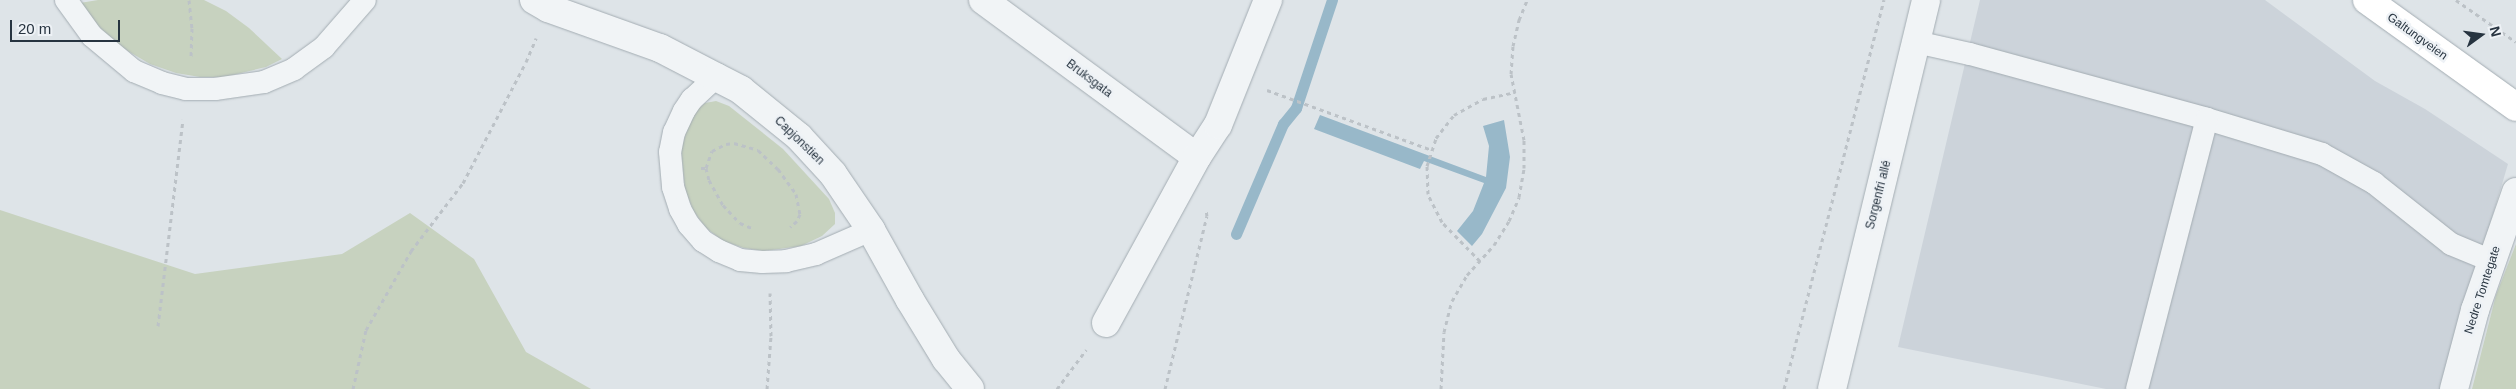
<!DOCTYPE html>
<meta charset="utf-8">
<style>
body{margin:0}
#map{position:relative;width:2516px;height:389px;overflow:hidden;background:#dee4e8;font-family:Helvetica,sans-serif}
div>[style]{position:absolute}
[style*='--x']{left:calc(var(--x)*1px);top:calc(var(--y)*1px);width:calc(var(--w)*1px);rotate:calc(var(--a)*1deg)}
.built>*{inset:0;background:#ccd3da}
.green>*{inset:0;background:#c7d2bf}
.water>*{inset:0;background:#98b8c9}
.stream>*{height:11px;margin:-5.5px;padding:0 5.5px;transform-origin:5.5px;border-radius:5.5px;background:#98b8c9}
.path>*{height:3px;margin-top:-1.5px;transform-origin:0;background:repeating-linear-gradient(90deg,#bcc2c7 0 4px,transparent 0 8px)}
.roads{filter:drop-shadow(0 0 1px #a3acb2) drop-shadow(0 0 1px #a3acb2)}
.service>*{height:22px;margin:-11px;padding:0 11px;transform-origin:11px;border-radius:11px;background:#f1f4f6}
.minor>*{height:28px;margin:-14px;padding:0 14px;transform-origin:14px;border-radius:14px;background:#f1f4f6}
.tertiary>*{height:28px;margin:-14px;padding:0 14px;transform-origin:14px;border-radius:14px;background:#f1f4f6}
.secondary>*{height:28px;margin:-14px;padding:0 14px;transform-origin:14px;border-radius:14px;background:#fff}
span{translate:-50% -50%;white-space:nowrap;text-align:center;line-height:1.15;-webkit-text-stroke:5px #eef2f6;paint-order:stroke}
.street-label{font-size:12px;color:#273440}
.north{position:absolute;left:2456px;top:10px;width:50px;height:50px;-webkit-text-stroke:4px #eef2f6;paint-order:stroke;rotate:76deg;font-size:14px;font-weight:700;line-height:20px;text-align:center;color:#273440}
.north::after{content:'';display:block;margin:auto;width:18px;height:22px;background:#273440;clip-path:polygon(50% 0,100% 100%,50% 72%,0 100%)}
.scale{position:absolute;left:10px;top:20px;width:110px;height:22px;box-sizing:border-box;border:2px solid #273440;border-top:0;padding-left:6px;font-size:15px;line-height:18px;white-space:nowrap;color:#273440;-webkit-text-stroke:4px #eef2f6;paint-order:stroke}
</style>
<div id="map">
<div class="built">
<div style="clip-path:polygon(1980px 0,2265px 0,2375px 81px,2425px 109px,2508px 164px,2441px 389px,2106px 389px,1898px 347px)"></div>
</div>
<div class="green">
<div style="clip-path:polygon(98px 0,204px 0,226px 11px,249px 28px,282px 59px,266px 67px,224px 77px,200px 77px,176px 73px,150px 64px,121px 47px,98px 26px,80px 3px)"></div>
<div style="clip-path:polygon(716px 101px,729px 106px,783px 149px,829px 199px,835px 213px,835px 224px,822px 236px,801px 246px,764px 251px,744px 248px,723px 241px,706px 228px,694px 212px,685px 190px,681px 149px,688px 126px,698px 109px,705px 103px)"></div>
<div style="clip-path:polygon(0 210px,195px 274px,342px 254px,410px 213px,474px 259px,526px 352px,591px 389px,0 389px)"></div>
<div style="clip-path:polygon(2516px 244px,2516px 389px,2472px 389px,2496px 295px)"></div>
</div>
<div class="water">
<div style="clip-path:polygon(1320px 115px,1486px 177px,1489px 146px,1483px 126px,1504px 120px,1510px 157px,1506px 188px,1482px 234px,1472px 246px,1457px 231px,1473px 211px,1484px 183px,1424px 161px,1420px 169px,1314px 129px)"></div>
</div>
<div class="stream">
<div style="--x:1236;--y:234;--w:120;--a:-66.9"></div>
<div style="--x:1283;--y:124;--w:21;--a:-51"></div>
<div style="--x:1296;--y:108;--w:114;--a:-71.6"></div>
</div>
<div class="path">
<div style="--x:189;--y:0;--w:28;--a:84"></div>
<div style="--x:192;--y:28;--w:31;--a:92"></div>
<div style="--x:2456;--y:0;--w:73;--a:35"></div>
<div style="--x:1267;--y:90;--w:176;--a:20"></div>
<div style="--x:701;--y:168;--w:5;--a:0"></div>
<div style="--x:706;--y:168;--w:18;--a:-71"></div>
<div style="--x:712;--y:151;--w:16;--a:-27"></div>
<div style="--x:726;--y:144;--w:8;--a:-7"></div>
<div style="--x:734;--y:143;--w:25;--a:16"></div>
<div style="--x:758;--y:150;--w:28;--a:44"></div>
<div style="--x:778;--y:169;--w:31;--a:54"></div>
<div style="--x:796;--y:194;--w:20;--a:79"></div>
<div style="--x:800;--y:214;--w:8;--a:113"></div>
<div style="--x:797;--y:221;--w:9;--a:139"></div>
<div style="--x:706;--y:168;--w:12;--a:76"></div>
<div style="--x:709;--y:180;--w:29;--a:61"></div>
<div style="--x:723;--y:205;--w:25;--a:47"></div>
<div style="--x:740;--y:223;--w:13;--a:23"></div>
<div style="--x:1480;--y:261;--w:54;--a:-134.3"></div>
<div style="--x:1442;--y:222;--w:31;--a:-117"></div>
<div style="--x:1428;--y:194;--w:28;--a:-92"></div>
<div style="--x:1427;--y:166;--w:29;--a:-72"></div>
<div style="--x:1436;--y:138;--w:29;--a:-52"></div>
<div style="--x:1454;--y:115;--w:33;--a:-29"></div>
<div style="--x:1483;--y:99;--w:33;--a:-12"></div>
<div style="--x:158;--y:326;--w:208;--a:-83.1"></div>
<div style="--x:353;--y:389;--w:60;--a:-77.6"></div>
<div style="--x:366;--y:330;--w:91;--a:-60.3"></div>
<div style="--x:411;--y:251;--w:86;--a:-52.6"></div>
<div style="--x:463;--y:183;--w:136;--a:-62.5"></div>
<div style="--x:526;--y:62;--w:26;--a:-67"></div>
<div style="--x:767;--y:389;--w:53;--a:-85.7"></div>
<div style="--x:771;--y:336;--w:43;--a:-91.3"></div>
<div style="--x:1057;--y:389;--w:49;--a:-53.4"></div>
<div style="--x:1165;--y:389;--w:178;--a:-76.4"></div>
<div style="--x:1207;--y:216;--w:6;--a:-99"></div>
<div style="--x:1441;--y:389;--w:57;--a:-87"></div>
<div style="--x:1444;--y:332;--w:32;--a:-76"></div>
<div style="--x:1452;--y:301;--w:30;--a:-60"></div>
<div style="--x:1467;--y:275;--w:40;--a:-48"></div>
<div style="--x:1494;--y:245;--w:28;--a:-58"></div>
<div style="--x:1509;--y:221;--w:26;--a:-67"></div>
<div style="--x:1519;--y:197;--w:29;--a:-80"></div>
<div style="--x:1524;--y:168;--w:28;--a:-90"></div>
<div style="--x:1524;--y:140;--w:67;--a:-101.1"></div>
<div style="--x:1511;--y:74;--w:28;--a:-86"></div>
<div style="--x:1513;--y:46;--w:27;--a:-77"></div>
<div style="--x:1519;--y:20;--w:22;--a:-68"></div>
<div style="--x:1784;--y:389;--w:402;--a:-75.6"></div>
</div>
<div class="roads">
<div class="service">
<div style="--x:66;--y:0;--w:44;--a:54.2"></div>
<div style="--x:92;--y:36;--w:55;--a:39.8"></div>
<div style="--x:134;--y:71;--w:30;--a:23"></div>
<div style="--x:162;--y:83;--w:25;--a:14"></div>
<div style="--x:186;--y:89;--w:29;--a:0"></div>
<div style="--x:215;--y:89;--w:49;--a:-8.1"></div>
<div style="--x:264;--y:82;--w:33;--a:-23"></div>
<div style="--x:294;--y:69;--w:37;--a:-36"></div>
<div style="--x:324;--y:47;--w:62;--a:-48.9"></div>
<div style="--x:1916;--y:42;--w:55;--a:12.5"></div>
<div style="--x:1970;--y:54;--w:246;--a:15.3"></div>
<div style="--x:2207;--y:119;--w:120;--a:16.9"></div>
<div style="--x:2322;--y:154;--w:60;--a:29.1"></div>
<div style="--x:2374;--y:183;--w:98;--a:38.4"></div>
<div style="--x:2451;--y:244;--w:44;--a:22.5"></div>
<div style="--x:716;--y:77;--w:33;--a:137"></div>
<div style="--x:692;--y:99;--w:14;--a:124"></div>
<div style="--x:684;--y:111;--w:23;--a:115"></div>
<div style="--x:674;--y:132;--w:20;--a:101"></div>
<div style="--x:670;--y:152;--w:35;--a:85"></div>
<div style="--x:673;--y:187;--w:23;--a:72"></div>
<div style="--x:680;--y:209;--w:18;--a:61"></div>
<div style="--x:689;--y:225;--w:21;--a:49"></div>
<div style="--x:703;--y:241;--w:19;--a:32"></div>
<div style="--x:719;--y:251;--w:23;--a:23"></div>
<div style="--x:740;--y:260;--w:22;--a:5"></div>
<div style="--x:762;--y:262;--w:24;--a:-2"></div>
<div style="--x:786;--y:261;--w:31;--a:-13"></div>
<div style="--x:816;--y:254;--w:60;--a:-23.6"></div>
<div style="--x:2137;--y:389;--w:279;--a:-75.5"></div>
</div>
<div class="minor">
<div style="--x:534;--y:0;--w:16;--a:30"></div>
<div style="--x:548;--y:8;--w:119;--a:19.7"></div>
<div style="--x:660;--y:48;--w:63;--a:27.4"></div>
<div style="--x:716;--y:77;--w:28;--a:27"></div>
<div style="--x:741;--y:90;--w:75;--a:39"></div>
<div style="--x:799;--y:137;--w:50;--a:47.4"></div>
<div style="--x:833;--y:174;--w:68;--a:55.8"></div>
<div style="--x:871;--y:230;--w:80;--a:60.9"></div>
<div style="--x:910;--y:300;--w:69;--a:58.6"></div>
<div style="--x:946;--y:359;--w:38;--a:51"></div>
<div style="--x:983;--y:0;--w:265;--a:36.3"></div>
<div style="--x:1106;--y:323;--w:189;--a:-61.3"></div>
<div style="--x:1197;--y:157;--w:38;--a:-57"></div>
<div style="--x:1218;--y:125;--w:135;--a:-68.2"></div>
<div style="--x:2454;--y:389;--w:82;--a:-75.1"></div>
<div style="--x:2475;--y:310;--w:125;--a:-70.8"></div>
</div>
<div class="tertiary">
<div style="--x:1832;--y:389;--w:400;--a:-76.4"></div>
</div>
<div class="secondary">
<div style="--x:2367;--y:0;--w:183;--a:35.7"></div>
</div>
</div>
<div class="street-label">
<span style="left:2417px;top:37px;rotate:36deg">Galtungveien</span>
<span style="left:1089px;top:79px;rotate:37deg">Bruksgata</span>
<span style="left:799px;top:141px;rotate:44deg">Capjonstien</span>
<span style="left:1879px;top:195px;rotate:-76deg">Sorgenfri allé</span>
<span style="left:2483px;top:290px;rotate:-72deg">Nedre Tomtegate</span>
</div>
<div class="north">N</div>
<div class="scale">20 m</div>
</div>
